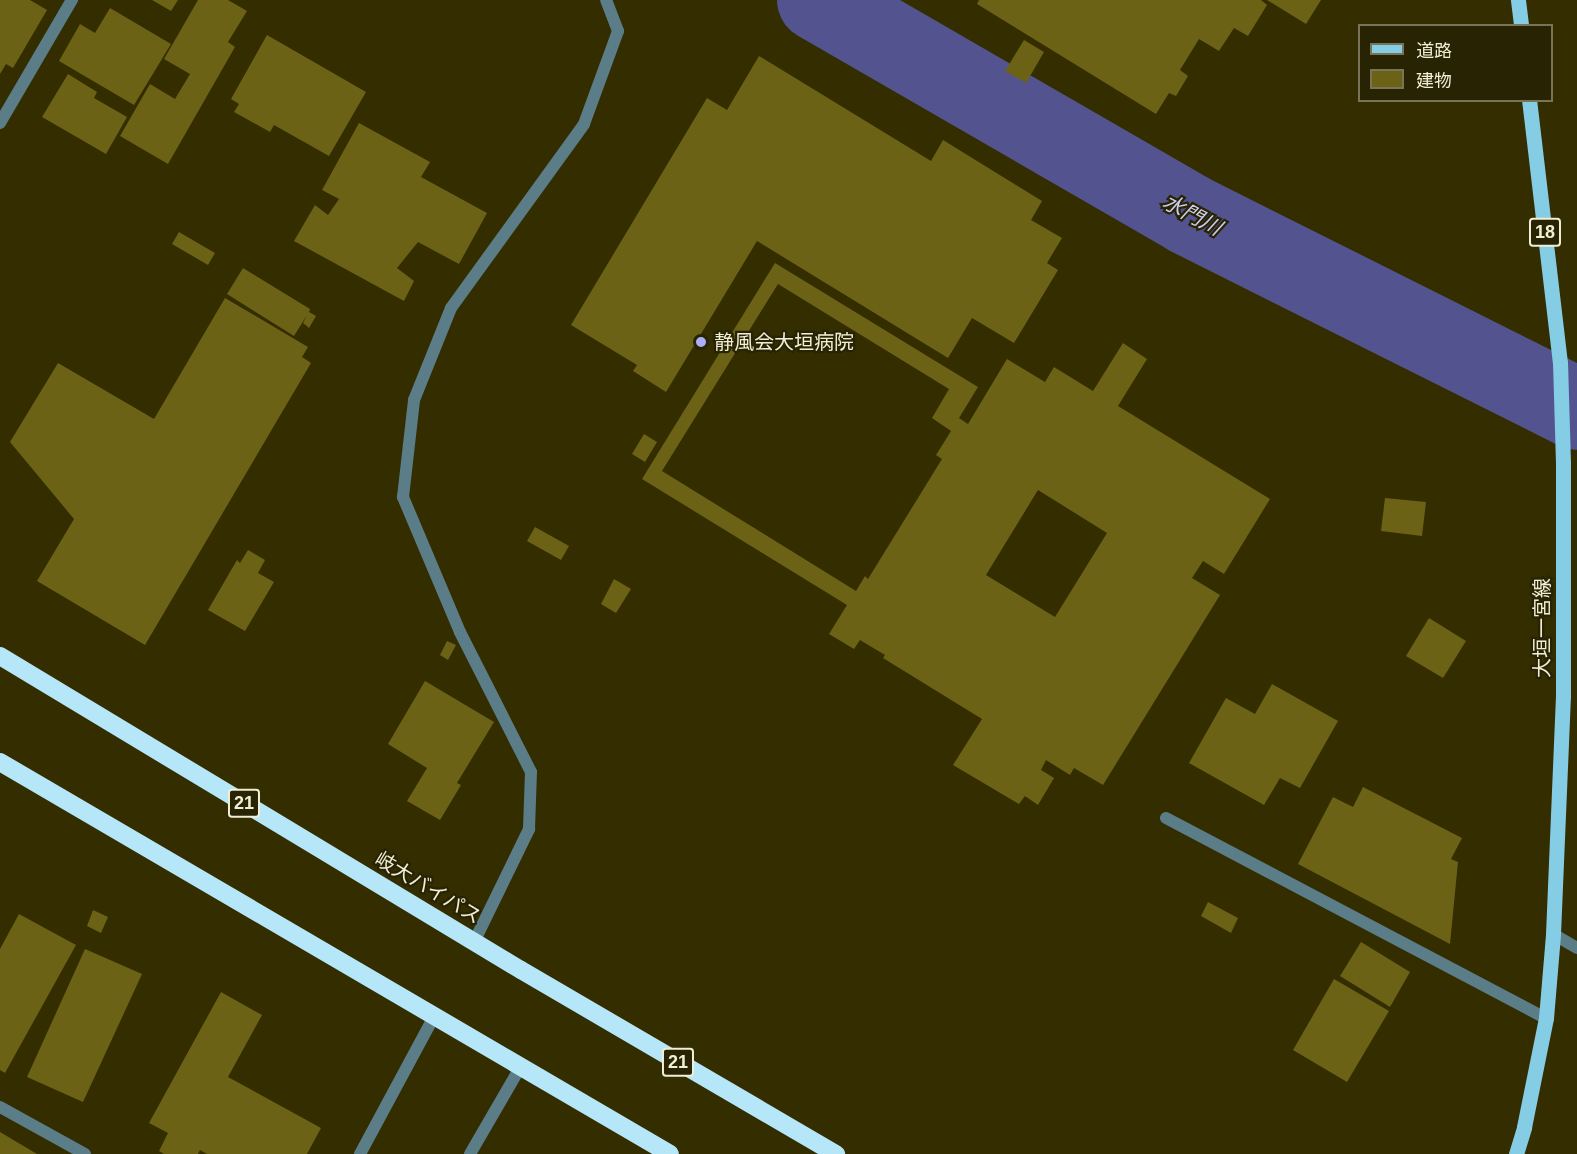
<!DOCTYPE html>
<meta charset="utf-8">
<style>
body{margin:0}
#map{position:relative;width:1577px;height:1154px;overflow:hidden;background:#332d00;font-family:Helvetica,"Noto Sans JP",sans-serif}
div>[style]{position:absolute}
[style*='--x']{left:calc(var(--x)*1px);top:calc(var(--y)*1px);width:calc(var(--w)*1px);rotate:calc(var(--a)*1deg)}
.river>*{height:82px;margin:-41px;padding:0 41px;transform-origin:41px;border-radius:41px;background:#53548f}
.building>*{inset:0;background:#6c6216}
.street>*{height:12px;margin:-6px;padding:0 6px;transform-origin:6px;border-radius:6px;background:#5b7d88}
.primary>*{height:15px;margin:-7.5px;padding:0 7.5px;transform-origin:7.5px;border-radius:7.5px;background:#85cde5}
.highway>*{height:18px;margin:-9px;padding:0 9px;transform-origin:9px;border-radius:9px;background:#b6e7f8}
.dots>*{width:16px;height:16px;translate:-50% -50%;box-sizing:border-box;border:3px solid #282303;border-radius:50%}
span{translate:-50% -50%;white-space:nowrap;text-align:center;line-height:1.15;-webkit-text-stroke:4.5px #282303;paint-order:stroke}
.shield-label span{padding:2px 4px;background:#282303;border:2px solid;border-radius:4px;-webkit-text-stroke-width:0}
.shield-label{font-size:18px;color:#f1eed6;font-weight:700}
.poi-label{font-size:20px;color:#f1eed6}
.left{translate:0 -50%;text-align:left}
.street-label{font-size:20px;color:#f1eed6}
.water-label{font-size:21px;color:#cacdf0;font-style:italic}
.legend{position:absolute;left:1358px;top:24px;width:195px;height:78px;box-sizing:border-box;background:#282303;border:2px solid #787457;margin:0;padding:8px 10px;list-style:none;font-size:18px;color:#f1eed6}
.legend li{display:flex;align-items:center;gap:12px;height:30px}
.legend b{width:30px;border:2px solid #787457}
</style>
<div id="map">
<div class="river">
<div style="--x:818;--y:0;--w:427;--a:30"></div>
<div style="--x:1188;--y:214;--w:435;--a:26.6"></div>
</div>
<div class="building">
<div style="clip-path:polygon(0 0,30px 0,47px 10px,13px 68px,6px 64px,0 74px)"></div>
<div style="clip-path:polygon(152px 0,178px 0,171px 11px)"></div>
<div style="clip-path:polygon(198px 0,228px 0,247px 11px,228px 42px,235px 47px,168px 164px,120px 136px,150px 84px,175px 99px,190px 74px,164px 59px)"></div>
<div style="clip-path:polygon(979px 0,1261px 0,1267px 5px,1248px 36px,1234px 28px,1219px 51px,1199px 39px,1180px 70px,1188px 76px,1176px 96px,1169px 93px,1156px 114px,977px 4px)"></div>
<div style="clip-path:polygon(1267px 0,1321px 0,1306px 24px)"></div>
<div style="clip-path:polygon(110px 8px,171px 44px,134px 105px,59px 61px,80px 24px,95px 33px)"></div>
<div style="clip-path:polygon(267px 35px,366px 92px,329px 156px,274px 125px,270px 132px,234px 112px,239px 104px,231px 99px)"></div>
<div style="clip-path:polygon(1024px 40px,1044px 52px,1026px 83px,1005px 71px)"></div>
<div style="clip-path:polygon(759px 56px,931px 161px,943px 140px,1042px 201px,1031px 220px,1062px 238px,1047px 263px,1058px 270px,1014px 343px,972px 318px,948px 358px,757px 241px,666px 392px,633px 371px,637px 365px,571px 325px,707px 98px,727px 110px)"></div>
<div style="clip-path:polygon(68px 74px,97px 92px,94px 98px,127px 117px,106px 154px,42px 117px)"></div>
<div style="clip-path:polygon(359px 123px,430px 162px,421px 177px,487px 213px,459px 264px,418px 242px,397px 268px,414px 281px,404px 301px,294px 241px,315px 205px,328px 215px,339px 199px,322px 190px)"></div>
<div style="clip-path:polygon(179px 232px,215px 253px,208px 265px,172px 244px)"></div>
<div style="clip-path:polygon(evenodd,775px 263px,978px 387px,959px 418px,968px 424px,1007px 359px,1045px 382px,1054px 367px,1093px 391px,1123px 343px,1147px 359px,1118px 406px,1270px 499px,1224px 574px,1203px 561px,1192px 578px,1220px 595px,1103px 785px,1074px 768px,1070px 775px,1046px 760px,1041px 770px,1054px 778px,1038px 805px,1025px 796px,1019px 804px,953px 765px,982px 719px,883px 658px,885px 655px,860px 640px,854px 649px,829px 634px,847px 605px,642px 479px,775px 263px,778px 284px,949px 389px,932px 418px,951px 431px,936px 455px,942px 459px,868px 579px,865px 576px,856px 591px,662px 471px,778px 284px,775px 263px,1038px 490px,1107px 533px,1055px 617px,986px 575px,1038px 490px)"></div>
<div style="clip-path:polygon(243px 268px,310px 309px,309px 312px,316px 316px,309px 328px,303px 323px,307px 315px,294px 336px,227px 294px)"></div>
<div style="clip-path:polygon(225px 298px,308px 347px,302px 357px,311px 363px,145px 645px,37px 581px,74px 519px,10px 442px,58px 363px,154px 419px)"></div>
<div style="clip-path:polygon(644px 434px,657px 442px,645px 462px,632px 454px)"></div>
<div style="clip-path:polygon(1385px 498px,1426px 502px,1422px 536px,1381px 531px)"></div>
<div style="clip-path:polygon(535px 527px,569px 546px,561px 560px,527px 541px)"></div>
<div style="clip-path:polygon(248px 550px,265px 560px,258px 573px,274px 582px,245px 631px,208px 610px,237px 560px,240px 563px)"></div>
<div style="clip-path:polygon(614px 579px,631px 589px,616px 613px,601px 604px)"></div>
<div style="clip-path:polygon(1429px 618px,1466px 641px,1443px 678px,1406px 656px)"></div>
<div style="clip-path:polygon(447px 641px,456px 645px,448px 660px,440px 655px)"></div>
<div style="clip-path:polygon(425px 681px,494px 722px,457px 783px,461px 785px,440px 820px,407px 801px,427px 768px,388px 744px)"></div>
<div style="clip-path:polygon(1272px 684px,1338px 721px,1300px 788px,1280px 778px,1264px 805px,1189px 763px,1226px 698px,1255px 714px)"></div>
<div style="clip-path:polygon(1363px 787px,1462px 838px,1451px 859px,1458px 862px,1450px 944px,1298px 864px,1333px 797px,1353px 807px)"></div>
<div style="clip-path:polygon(1208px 902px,1238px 918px,1231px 933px,1201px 916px)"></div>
<div style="clip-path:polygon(93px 910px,108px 917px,101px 933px,87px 926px)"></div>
<div style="clip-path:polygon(19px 914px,76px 945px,5px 1073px,0 1070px,0 949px)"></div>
<div style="clip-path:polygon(1361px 942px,1410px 972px,1390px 1007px,1340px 976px)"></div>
<div style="clip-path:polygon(85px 949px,142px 974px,83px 1102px,27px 1077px)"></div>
<div style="clip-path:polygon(1334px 979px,1389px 1011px,1347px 1082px,1293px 1050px)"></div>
<div style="clip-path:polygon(221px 992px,262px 1015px,228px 1077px,321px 1128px,307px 1154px,207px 1154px,200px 1150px,198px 1154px,164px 1154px,159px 1151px,168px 1133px,149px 1123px)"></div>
<div style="clip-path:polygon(0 1132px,37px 1154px,0 1154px)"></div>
</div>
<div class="street">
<div style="--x:0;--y:123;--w:143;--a:-59.7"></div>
<div style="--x:1166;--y:818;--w:429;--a:27.8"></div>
<div style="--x:1553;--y:934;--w:28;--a:30"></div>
<div style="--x:474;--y:942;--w:126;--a:-64"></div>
<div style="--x:529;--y:829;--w:57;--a:-88"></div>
<div style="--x:531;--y:772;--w:157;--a:-116.9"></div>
<div style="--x:460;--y:632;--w:147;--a:-112.9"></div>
<div style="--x:403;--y:497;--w:98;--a:-83.5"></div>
<div style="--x:414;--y:400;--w:99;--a:-68.1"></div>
<div style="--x:451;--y:308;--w:227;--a:-54.1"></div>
<div style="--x:584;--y:124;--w:99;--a:-69.9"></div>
<div style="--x:618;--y:31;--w:33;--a:-111"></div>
<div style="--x:0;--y:1107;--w:97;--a:28.9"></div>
<div style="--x:360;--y:1154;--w:158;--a:-61.7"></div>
<div style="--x:470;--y:1154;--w:102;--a:-59.9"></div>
</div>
<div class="primary">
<div style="--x:1518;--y:0;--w:26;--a:83"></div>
<div style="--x:1516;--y:1154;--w:28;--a:-73"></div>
<div style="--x:1524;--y:1127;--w:111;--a:-78.6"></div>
<div style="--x:1546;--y:1018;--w:84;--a:-85.2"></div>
<div style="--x:1553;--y:934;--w:237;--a:-87.6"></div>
<div style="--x:1563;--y:697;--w:234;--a:-90"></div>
<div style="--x:1563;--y:463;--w:100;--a:-91.7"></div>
<div style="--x:1560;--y:363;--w:265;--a:-96.7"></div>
</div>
<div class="highway">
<div style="--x:0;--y:656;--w:608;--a:31.08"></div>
<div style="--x:521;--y:970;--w:365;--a:30.3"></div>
<div style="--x:0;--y:762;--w:776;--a:30.33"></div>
</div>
<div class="dots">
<div style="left:701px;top:342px;background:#abaffb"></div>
</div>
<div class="shield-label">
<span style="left:1545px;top:232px">18</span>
<span style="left:244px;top:803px">21</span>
<span style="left:678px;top:1062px">21</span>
</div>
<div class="poi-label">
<span class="left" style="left:714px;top:342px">静風会大垣病院</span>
</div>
<div class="street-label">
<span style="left:1542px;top:628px;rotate:-90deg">大垣一宮線</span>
<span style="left:428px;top:888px;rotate:31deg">岐大バイパス</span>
</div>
<div class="water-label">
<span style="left:1192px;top:215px;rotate:28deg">水門川</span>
</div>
<ul class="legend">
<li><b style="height:8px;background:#85cde5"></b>道路</li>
<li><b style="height:16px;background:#6c6216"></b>建物</li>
</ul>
</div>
